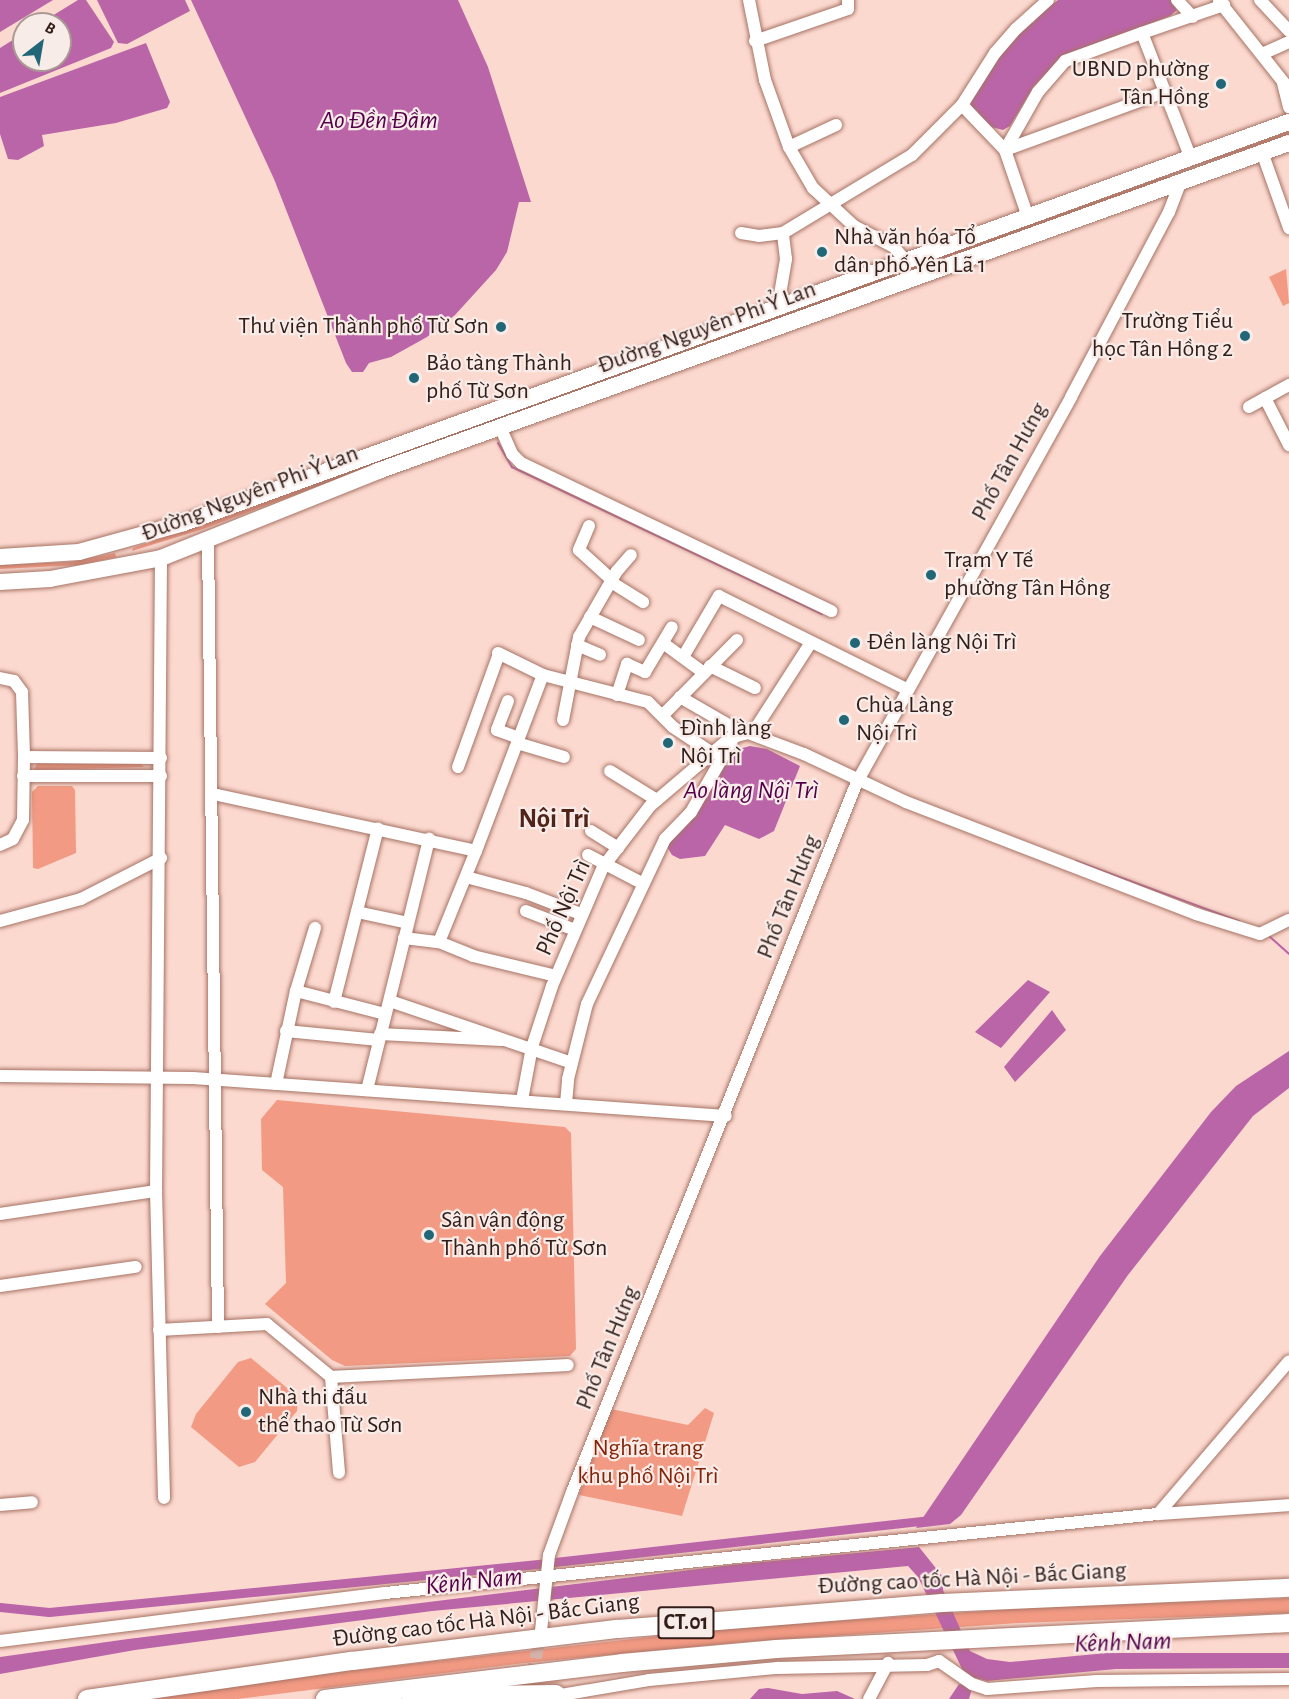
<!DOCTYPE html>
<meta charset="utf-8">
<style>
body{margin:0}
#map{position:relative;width:1289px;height:1699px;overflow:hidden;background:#fcd9cf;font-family:"Alegreya Sans",sans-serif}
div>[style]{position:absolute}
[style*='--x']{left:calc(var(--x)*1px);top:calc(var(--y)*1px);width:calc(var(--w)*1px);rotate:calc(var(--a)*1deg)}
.green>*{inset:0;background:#f29a83}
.water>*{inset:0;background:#bb65a9}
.stream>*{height:2px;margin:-1px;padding:0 1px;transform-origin:1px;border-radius:1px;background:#bb65a9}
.canal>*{height:9px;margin:-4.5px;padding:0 4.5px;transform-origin:4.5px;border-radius:4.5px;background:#bb65a9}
.minor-tunnel>*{height:12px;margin-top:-6px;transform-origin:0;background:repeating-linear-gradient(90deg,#d4b3aa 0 12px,transparent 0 18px)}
.roads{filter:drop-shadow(0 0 2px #a77365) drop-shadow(0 0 2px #a77365)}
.minor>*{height:12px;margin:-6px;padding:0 6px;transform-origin:6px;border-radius:6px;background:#fff}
.major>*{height:16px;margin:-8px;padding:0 8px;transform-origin:8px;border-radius:8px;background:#fff}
.highway>*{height:18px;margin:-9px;padding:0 9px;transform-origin:9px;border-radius:9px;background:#fff}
.dots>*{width:16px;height:16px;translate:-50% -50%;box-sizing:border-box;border:3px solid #f8ece9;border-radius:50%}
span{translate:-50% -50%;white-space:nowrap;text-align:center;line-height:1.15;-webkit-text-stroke:4.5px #f8ece9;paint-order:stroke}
.shield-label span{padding:2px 4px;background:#f8ece9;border:2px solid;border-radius:4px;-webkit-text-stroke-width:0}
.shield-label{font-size:22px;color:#321d18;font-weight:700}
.poi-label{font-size:24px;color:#321d18}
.right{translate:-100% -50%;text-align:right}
.left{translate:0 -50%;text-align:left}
.street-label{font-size:24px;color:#321d18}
.park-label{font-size:24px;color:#832408}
.water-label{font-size:26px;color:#540149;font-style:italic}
.quarter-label{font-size:27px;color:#502419;font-weight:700}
.north{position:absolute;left:12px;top:12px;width:60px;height:60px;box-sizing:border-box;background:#f8ece9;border:2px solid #a99995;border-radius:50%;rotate:31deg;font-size:16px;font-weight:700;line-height:24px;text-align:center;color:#321d18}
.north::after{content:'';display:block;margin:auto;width:21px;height:27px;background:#216777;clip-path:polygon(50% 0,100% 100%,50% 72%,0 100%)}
</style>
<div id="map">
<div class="green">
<div style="clip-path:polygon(1289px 131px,1289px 135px,1202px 164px,1205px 162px)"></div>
<div style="clip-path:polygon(1166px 176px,1170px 178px,561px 397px,606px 378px)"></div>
<div style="clip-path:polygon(1286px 269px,1289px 303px,1283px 306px,1269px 277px)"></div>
<div style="clip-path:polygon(531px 407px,203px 529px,132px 551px,133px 548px)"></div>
<div style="clip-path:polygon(115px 553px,116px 557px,79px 565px,0 569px,0 565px,71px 562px)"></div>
<div style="clip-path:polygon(37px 763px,140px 763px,144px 767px,34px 770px)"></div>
<div style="clip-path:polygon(38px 786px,72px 786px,75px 790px,76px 853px,38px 869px,33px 868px,32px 792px)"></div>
<div style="clip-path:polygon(277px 1100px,565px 1127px,571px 1133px,576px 1349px,570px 1356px,345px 1366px,332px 1360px,265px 1304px,286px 1283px,283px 1187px,262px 1170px,261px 1119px)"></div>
<div style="clip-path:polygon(251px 1358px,298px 1397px,297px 1411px,255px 1462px,239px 1467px,191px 1427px,196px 1414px,238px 1362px)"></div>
<div style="clip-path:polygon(705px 1408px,714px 1413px,682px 1516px,579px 1495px,611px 1409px,688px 1425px)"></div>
<div style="clip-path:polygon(1289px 1598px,1289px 1613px,1019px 1623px,744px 1642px,524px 1663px,238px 1699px,142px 1699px,286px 1678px,731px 1628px,1030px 1608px)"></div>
</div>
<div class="water">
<div style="clip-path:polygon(0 0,53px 0,0 32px)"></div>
<div style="clip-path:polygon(78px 0,86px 0,114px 42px,111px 48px,0 93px,0 48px,24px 33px,24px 60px,60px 60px,60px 24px,39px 24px)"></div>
<div style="clip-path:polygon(97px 0,185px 0,190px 11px,127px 44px,118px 43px)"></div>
<div style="clip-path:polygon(191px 0,458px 0,488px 67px,531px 202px,519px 202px,507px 252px,496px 270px,455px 315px,427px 337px,391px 357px,369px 363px,363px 372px,352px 372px,346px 363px,274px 179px)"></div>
<div style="clip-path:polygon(1058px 0,1171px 0,1177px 10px,1170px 16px,1065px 55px,1034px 86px,1010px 126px,1003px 130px,991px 127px,970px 107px,971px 101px,991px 68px,1028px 23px,1035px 21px,1034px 18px)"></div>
<div style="clip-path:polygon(146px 43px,170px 102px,167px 108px,116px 123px,42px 135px,44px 146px,18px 160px,8px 159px,0 134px,0 97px)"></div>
<div style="clip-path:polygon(750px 746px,767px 749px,800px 766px,774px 831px,759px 839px,725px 825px,705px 856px,680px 859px,672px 855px,666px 845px,732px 751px)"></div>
<div style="clip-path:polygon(1028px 980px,1050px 992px,1001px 1048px,975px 1032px)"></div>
<div style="clip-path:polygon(1052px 1010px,1066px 1030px,1015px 1082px,1004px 1067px)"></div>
<div style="clip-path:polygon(1289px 1051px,1289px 1088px,1253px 1116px,1128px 1275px,961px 1515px,950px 1524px,916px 1528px,1100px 1256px,1211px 1112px,1236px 1086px)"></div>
<div style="clip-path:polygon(919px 1547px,943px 1577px,943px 1590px,970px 1651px,987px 1659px,1010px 1662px,1107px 1653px,1289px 1653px,1289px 1668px,1116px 1669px,987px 1681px,975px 1678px,969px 1699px,949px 1699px,959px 1684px,963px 1685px,963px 1671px,918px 1577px,908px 1566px,432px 1611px,135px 1650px,0 1674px,0 1657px,128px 1639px,731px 1565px)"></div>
<div style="clip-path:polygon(768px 1688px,802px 1694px,837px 1691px,855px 1699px,750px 1699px,759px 1689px)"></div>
</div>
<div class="stream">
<div style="--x:498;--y:443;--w:28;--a:60"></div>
<div style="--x:512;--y:467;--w:343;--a:25.4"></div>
<div style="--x:1076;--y:861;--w:174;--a:20.2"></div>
<div style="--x:1268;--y:935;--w:28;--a:42"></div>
</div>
<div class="canal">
<div style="--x:0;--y:1607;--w:49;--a:5.8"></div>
<div style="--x:49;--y:1612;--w:499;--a:-5.6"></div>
<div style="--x:546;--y:1563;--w:387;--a:-6.4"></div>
</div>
<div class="minor-tunnel">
<div style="--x:532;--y:1676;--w:45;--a:-78.4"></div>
</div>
<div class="roads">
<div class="minor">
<div style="--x:749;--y:0;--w:82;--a:78.7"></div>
<div style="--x:765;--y:80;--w:71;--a:70.3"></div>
<div style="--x:789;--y:147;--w:48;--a:59.7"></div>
<div style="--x:813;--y:188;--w:56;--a:42.8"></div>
<div style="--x:854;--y:226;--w:45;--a:27.7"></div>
<div style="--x:894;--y:247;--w:16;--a:50"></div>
<div style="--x:1177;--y:0;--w:23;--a:47"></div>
<div style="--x:1260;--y:0;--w:42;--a:46.9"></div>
<div style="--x:1219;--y:1;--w:112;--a:51.5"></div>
<div style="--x:755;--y:41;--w:98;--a:-19"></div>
<div style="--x:848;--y:9;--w:9;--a:-90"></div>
<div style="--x:1262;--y:54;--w:30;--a:-24"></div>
<div style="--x:1283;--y:83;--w:25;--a:76"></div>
<div style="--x:962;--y:105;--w:62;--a:46.3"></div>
<div style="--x:1005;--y:150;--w:71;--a:71.1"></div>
<div style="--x:789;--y:147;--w:52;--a:-25.1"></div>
<div style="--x:1005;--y:150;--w:67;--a:-60.4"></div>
<div style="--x:1038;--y:92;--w:41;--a:-48.9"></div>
<div style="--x:1065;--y:61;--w:82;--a:-20"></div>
<div style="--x:1005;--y:150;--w:169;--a:-20"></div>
<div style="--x:1262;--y:152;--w:81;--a:70.4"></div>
<div style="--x:1190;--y:156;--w:132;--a:-111.3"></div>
<div style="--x:1142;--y:33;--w:87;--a:-18.9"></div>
<div style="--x:741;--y:233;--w:18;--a:9"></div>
<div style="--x:759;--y:236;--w:24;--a:-7"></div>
<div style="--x:783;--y:233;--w:151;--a:-31.2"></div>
<div style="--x:912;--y:155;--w:71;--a:-45"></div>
<div style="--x:962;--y:105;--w:62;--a:-57.6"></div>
<div style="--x:995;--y:53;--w:32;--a:-49"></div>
<div style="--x:1016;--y:29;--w:43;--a:-42.2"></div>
<div style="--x:778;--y:306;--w:48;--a:-80.3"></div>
<div style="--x:786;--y:259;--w:26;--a:-97"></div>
<div style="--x:1265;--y:398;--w:53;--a:62.9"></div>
<div style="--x:1249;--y:407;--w:46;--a:-28.8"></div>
<div style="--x:501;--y:429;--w:27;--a:66"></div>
<div style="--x:512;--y:454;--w:13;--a:45"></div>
<div style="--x:521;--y:463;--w:344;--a:25.5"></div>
<div style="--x:589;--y:526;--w:26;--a:113"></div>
<div style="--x:579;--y:550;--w:45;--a:42.3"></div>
<div style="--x:208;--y:540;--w:787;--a:89.27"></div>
<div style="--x:161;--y:558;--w:633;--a:90.45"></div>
<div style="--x:156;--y:1191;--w:307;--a:88.5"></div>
<div style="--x:611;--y:582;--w:38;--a:32"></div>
<div style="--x:590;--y:617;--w:54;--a:25.1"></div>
<div style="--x:663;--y:643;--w:51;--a:36.2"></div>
<div style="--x:577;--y:645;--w:25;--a:23"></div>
<div style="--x:498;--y:653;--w:50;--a:26.1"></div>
<div style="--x:543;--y:675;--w:108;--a:14.4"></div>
<div style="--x:648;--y:702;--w:35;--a:45"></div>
<div style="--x:673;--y:727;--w:47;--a:33.7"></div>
<div style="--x:683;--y:657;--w:71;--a:-59.5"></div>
<div style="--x:719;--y:596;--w:209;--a:26.4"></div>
<div style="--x:710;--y:666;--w:50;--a:26.1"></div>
<div style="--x:0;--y:678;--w:14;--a:12"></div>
<div style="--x:14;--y:681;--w:14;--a:54"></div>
<div style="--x:22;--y:692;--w:65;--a:88.2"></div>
<div style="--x:24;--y:757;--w:63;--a:90.9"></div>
<div style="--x:23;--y:820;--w:21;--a:118"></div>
<div style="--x:13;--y:839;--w:14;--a:155"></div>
<div style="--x:617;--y:695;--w:33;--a:-72"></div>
<div style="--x:627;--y:664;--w:20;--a:24"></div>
<div style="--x:645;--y:672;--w:52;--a:-59"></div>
<div style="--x:680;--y:697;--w:74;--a:30"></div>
<div style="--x:508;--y:701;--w:31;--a:111"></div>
<div style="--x:497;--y:730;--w:23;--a:20"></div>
<div style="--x:664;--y:714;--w:104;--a:-45.4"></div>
<div style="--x:563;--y:720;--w:85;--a:-79.1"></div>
<div style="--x:579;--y:637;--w:76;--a:-60.1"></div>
<div style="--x:617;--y:571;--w:21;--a:-49"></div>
<div style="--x:752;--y:734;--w:107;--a:-57.2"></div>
<div style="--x:517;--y:743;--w:49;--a:16.6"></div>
<div style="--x:24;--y:757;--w:137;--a:0.4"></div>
<div style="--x:458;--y:767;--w:120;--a:-70.1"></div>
<div style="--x:610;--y:771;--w:55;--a:31.7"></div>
<div style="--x:23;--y:776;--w:138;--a:0"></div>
<div style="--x:213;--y:794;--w:269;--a:12.2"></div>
<div style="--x:476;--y:851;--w:188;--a:-69.2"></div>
<div style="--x:591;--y:831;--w:32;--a:32"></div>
<div style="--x:588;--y:855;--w:56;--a:27.5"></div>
<div style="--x:466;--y:877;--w:62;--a:14.9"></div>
<div style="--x:526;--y:893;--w:59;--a:20.9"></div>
<div style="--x:526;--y:911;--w:53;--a:21.2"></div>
<div style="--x:357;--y:912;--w:52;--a:12.2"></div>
<div style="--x:0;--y:921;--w:84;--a:-15.2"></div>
<div style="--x:81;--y:899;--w:90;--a:-27.1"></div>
<div style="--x:404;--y:938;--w:35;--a:7"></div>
<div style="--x:439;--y:942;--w:37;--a:22"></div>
<div style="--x:473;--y:956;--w:85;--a:13.5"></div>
<div style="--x:439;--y:942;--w:98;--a:-67.9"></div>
<div style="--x:296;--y:991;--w:66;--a:-73.2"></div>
<div style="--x:390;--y:1001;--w:192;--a:18.8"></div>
<div style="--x:334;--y:1002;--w:179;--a:-75.8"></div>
<div style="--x:286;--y:1031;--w:93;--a:5.5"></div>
<div style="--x:380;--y:1034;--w:122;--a:2.8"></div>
<div style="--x:0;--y:1076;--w:193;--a:0.6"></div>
<div style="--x:193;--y:1078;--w:534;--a:4.08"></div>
<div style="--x:276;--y:1084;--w:95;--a:-77.9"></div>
<div style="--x:296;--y:991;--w:92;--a:14.5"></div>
<div style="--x:367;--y:1090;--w:259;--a:-76.1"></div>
<div style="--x:522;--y:1100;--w:54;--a:-79.3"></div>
<div style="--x:532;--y:1047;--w:64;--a:-71.8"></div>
<div style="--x:552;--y:986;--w:129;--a:-66.8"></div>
<div style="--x:603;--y:867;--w:77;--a:-52.4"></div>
<div style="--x:650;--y:806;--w:105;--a:-40.4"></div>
<div style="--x:730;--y:738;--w:19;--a:-16"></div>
<div style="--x:748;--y:733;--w:60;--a:20.6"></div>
<div style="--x:804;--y:754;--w:113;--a:25.2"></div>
<div style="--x:906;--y:802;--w:311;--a:21.1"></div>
<div style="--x:1196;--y:914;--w:67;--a:17.4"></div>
<div style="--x:1260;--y:934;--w:32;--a:-26"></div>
<div style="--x:566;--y:1104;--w:25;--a:-85"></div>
<div style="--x:568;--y:1079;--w:77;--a:-75.8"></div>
<div style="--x:587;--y:1004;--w:183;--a:-64.7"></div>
<div style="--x:665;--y:839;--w:37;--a:-46"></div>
<div style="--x:691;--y:812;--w:82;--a:-60"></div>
<div style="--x:0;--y:1214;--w:158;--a:-8.4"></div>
<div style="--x:0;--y:1286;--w:137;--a:-8"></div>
<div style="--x:159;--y:1330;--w:108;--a:-3.2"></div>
<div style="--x:267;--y:1324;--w:83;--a:39.6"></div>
<div style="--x:331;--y:1377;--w:96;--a:85.2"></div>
<div style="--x:331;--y:1377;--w:237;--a:-2.9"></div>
<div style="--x:0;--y:1505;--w:32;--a:-5"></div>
<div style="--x:1158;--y:1514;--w:201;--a:-49.4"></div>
<div style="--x:541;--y:1631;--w:76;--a:-84"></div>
<div style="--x:549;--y:1555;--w:67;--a:-69.9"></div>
<div style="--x:572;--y:1492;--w:765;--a:-68.13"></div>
<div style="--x:857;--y:782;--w:440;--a:-60.9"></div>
<div style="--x:1071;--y:397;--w:209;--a:-62.1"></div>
<div style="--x:1169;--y:212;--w:31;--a:-69"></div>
<div style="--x:0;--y:1641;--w:388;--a:-7.1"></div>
<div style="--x:385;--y:1593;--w:777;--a:-5.84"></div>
<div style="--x:1158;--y:1514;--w:131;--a:-3.9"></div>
<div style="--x:549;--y:1697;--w:101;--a:-9.6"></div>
<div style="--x:649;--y:1680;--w:129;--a:-5.4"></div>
<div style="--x:777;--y:1668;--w:150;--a:-1.1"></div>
<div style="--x:927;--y:1665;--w:13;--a:-18"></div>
<div style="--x:939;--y:1661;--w:40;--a:34.9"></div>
<div style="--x:972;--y:1684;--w:16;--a:18"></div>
<div style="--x:987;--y:1689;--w:110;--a:-4.2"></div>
<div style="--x:1097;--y:1681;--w:192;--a:-0.6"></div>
<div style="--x:869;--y:1699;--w:41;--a:-62.2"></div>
</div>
<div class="major">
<div style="--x:0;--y:557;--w:79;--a:-3.6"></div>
<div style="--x:79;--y:552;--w:109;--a:-15.4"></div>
<div style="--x:184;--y:523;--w:1176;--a:-19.95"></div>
<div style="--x:0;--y:582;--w:50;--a:-3.4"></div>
<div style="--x:50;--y:579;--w:113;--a:-10.7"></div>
<div style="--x:161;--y:558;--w:234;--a:-21.8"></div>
<div style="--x:378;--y:471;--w:968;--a:-19.8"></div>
</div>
<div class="highway">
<div style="--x:411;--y:1696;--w:145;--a:-0.8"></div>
<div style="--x:87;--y:1699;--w:268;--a:-8.2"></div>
<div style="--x:352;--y:1661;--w:268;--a:-6.9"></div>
<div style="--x:618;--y:1629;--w:325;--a:-4.6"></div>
<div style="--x:942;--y:1603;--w:347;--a:-2.5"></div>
<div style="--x:325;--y:1699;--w:299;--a:-6.9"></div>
<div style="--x:622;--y:1663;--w:155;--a:-5.2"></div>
<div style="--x:776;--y:1649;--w:514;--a:-2.9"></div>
</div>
</div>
<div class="dots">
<div style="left:1221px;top:84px;background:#216777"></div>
<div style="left:822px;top:252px;background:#216777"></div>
<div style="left:501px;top:327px;background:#216777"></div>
<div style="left:1245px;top:336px;background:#216777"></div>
<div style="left:414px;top:378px;background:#216777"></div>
<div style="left:931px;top:575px;background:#216777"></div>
<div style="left:855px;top:643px;background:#216777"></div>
<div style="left:844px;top:720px;background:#216777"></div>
<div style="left:668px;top:743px;background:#216777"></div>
<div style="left:429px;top:1235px;background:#216777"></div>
<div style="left:246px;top:1412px;background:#216777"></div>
</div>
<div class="shield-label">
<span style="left:686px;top:1623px">CT.01</span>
</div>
<div class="poi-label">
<span class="right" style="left:1209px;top:84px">UBND phường<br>Tân Hồng</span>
<span class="left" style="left:834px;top:252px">Nhà văn hóa Tổ<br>dân phố Yên Lã 1</span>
<span class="right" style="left:1233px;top:336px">Trường Tiểu<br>học Tân Hồng 2</span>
<span class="right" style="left:489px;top:327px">Thư viện Thành phố Từ Sơn</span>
<span class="left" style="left:426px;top:378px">Bảo tàng Thành<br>phố Từ Sơn</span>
<span class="left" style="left:944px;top:575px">Trạm Y Tế<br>phường Tân Hồng</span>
<span class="left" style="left:867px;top:643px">Đền làng Nội Trì</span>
<span class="left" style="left:856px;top:720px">Chùa Làng<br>Nội Trì</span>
<span class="left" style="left:680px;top:743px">Đình làng<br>Nội Trì</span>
<span class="left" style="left:441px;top:1235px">Sân vận động<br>Thành phố Từ Sơn</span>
<span class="left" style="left:258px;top:1412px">Nhà thi đấu<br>thể thao Từ Sơn</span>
</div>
<div class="street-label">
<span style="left:707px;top:328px;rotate:-20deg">Đường Nguyên Phi Ỷ Lan</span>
<span style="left:1010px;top:462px;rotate:-61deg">Phố Tân Hưng</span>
<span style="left:250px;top:494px;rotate:-21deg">Đường Nguyên Phi Ỷ Lan</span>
<span style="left:789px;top:897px;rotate:-68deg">Phố Tân Hưng</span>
<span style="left:564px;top:908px;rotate:-66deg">Phố Nội Trì</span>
<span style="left:608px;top:1348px;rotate:-68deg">Phố Tân Hưng</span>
<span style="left:972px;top:1579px;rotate:-3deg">Đường cao tốc Hà Nội - Bắc Giang</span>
<span style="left:486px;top:1621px;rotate:-7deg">Đường cao tốc Hà Nội - Bắc Giang</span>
</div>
<div class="park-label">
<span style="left:648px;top:1463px">Nghĩa trang<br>khu phố Nội Trì</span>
</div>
<div class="water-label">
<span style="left:379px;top:121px">Ao Đền Đầm</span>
<span style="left:751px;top:791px">Ao làng Nội Trì</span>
<span style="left:474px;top:1582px;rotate:-6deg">Kênh Nam</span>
<span style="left:1123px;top:1643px;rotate:-2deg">Kênh Nam</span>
</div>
<div class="quarter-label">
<span style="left:554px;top:819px">Nội Trì</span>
</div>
<div class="north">B</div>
</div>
